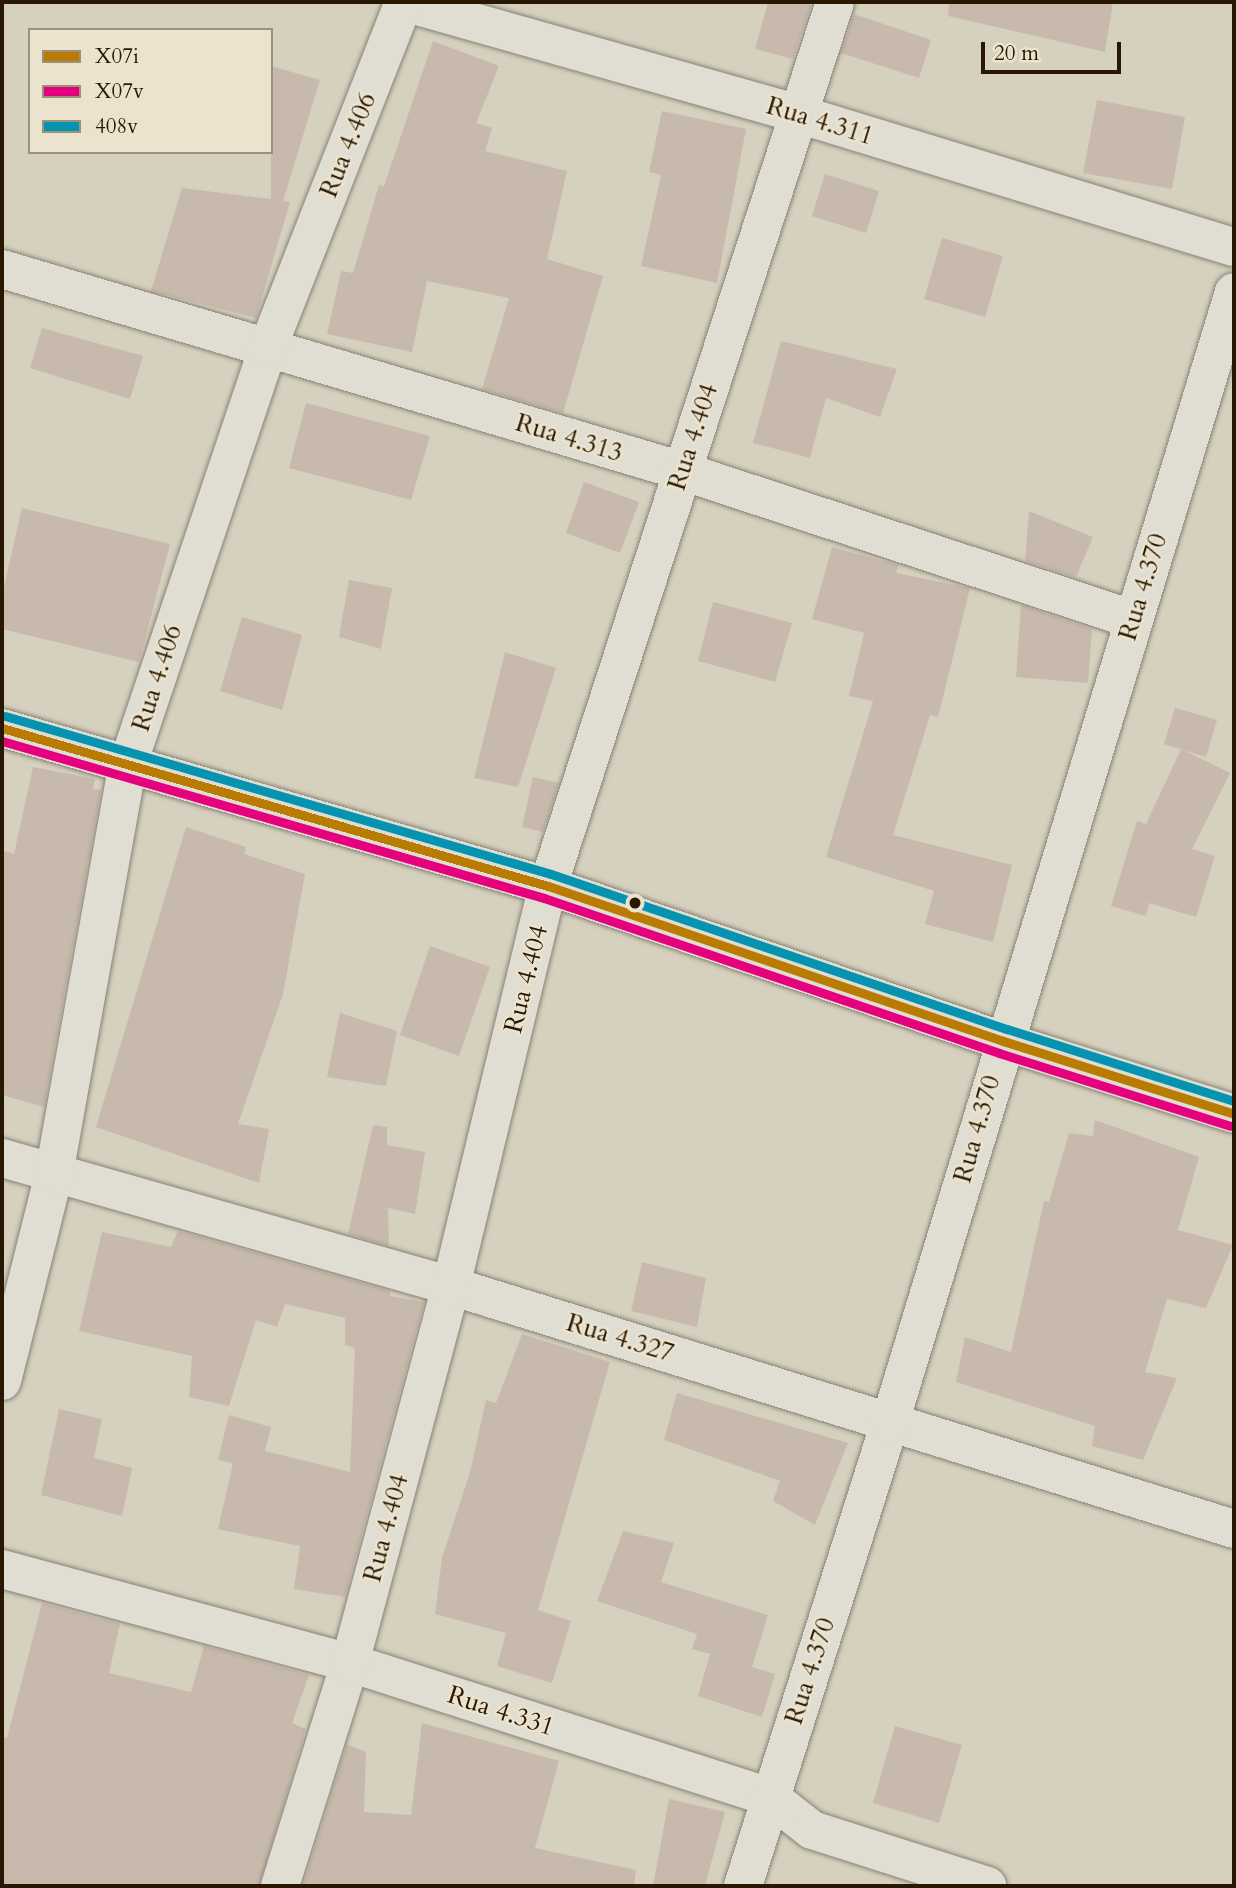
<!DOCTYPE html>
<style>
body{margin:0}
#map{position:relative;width:1236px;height:1888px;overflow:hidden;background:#d6d0be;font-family:Cardo,serif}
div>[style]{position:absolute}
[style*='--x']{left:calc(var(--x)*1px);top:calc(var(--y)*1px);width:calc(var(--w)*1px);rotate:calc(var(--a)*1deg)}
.building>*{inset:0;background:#c7baad}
.roads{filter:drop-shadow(0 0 2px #888276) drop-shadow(0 0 2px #888276)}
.minor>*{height:38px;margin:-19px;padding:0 19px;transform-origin:19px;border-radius:19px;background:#e0ddd3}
.tertiary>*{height:38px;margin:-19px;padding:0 19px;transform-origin:19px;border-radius:19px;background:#e0ddd3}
.bus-1>*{height:9px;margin:-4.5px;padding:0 4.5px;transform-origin:4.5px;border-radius:4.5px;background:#b97b01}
.bus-2>*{height:9px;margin:-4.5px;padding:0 4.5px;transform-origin:4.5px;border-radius:4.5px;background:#e5007d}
.bus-3>*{height:9px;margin:-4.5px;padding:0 4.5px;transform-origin:4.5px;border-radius:4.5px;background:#0693af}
.dots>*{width:19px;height:19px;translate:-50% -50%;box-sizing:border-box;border:4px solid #ebe3ce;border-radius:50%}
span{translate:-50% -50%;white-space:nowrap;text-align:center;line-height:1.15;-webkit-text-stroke:5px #ebe3ce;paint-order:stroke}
.street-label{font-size:26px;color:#281702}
.frame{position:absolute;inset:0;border:4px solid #281702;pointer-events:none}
.legend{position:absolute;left:28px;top:28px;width:245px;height:126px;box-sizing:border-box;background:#ebe3ce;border:2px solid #9d917c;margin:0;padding:9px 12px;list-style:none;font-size:21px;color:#281702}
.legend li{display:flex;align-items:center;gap:14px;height:35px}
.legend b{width:35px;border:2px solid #9d917c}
.scale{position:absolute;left:981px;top:42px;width:140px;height:32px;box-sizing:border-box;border:4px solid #281702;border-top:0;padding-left:9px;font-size:21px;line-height:24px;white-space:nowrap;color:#281702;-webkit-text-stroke:5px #ebe3ce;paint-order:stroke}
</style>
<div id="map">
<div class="building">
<div style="clip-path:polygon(768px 2px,812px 2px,793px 59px,755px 49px)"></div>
<div style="clip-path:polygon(949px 2px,1113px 2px,1105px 52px,948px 16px)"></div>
<div style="clip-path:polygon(854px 14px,931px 40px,919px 78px,841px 53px)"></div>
<div style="clip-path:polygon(433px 41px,499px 66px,476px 123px,492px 128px,485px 151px,567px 171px,547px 259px,603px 276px,563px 413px,482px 389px,509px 298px,427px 281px,412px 352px,327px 334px,341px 271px,353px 273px,379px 185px,384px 186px)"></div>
<div style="clip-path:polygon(271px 66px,320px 80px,283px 201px,290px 202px,256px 318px,151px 291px,182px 188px,271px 199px)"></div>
<div style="clip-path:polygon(1097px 100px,1185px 117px,1172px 189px,1083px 173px)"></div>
<div style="clip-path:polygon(662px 111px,746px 129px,717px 283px,641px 266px,661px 175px,649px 172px)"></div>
<div style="clip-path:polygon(825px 174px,879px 191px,866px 233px,812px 216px)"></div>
<div style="clip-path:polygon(942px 238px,1003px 256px,985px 317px,924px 299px)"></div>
<div style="clip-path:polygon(42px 328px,143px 356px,130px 399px,30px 368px)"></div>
<div style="clip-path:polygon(781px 341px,897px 369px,880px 417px,826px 398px,810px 458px,753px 443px)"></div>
<div style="clip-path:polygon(306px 403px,430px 436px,411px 500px,289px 468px)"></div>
<div style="clip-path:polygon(584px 482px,639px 502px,620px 553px,566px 533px)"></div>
<div style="clip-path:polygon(22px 508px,170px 544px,139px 662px,2px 629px,2px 595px)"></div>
<div style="clip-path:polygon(1029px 511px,1093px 537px,1076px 577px,1025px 561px)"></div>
<div style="clip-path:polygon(832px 547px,898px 565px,896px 573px,970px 588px,938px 717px,930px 715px,893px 835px,1012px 865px,993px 942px,925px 924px,934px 891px,826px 857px,873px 701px,849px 696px,864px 633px,812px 619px)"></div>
<div style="clip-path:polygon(349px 580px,392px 588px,381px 649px,339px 637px)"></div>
<div style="clip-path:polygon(713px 602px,792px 623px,775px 682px,698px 661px)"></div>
<div style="clip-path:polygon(1021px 605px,1092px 629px,1088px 683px,1016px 677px)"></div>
<div style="clip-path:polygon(242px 617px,302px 635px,282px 710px,220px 691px)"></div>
<div style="clip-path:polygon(505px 652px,556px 668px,518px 787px,474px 778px)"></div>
<div style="clip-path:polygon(1175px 708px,1217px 720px,1206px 757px,1164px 744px)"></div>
<div style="clip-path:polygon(1181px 749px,1230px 773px,1192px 849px,1215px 856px,1196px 917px,1149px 903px,1146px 916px,1111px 906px,1137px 821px,1146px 824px)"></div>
<div style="clip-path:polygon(33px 767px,95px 779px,93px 789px,101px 790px,44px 1107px,2px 1095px,2px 850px,14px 854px)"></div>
<div style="clip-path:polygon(533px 777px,559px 783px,543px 832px,522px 827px)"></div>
<div style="clip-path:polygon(186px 827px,246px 847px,244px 854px,305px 874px,283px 994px,238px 1124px,269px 1129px,259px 1183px,96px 1127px)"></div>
<div style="clip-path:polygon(430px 946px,490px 967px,459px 1056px,400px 1035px)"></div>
<div style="clip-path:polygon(340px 1013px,397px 1031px,386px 1086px,327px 1077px)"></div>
<div style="clip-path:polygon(1095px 1120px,1199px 1157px,1178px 1230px,1233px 1245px,1206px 1308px,1167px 1299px,1145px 1372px,1177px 1378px,1143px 1460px,1092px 1446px,1095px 1426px,956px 1382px,965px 1337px,1011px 1352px,1044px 1201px,1049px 1202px,1069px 1133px,1093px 1136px)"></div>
<div style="clip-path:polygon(373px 1125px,387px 1127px,387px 1145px,425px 1152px,415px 1214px,388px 1208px,389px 1246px,348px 1234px)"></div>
<div style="clip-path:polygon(178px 1231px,390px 1291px,390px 1296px,424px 1302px,345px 1597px,294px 1589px,300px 1546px,218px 1529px,233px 1463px,218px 1460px,229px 1415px,271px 1427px,265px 1451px,350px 1472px,355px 1348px,345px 1345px,345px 1318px,285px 1304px,277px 1327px,256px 1320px,229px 1406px,189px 1397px,192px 1356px,79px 1331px,102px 1232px,171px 1247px)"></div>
<div style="clip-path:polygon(642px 1262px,706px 1278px,697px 1327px,631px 1311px)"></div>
<div style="clip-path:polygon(522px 1334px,610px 1362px,538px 1610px,571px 1621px,552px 1683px,497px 1666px,506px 1633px,435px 1614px,442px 1558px,470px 1472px,486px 1400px,496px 1403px)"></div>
<div style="clip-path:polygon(677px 1393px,848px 1443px,815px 1525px,773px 1501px,780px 1481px,664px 1440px)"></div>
<div style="clip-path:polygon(59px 1409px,102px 1419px,94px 1458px,132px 1468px,122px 1516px,41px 1495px)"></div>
<div style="clip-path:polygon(623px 1531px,674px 1543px,661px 1582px,768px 1615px,752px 1667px,775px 1674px,762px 1717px,698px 1696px,710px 1654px,692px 1649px,697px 1634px,597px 1601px)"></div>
<div style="clip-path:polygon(42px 1603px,120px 1624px,109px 1673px,191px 1692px,204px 1646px,309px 1675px,292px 1723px,306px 1729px,259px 1886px,2px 1886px,2px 1737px,7px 1738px)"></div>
<div style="clip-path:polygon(422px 1723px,559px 1761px,535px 1848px,636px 1870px,634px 1886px,303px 1886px,347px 1744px,366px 1752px,364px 1812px,411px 1815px)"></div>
<div style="clip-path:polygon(895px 1726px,962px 1745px,939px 1823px,873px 1803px)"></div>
<div style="clip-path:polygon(669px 1799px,725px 1812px,705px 1886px,653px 1886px)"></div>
</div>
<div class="roads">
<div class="minor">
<div style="--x:403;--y:2;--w:411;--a:15.8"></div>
<div style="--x:798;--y:114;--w:456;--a:17"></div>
<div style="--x:2;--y:269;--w:709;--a:16.54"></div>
<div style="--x:682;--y:471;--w:475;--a:18.2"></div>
<div style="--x:2;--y:1158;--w:467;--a:15.9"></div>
<div style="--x:451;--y:1286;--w:820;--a:17.24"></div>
<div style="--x:2;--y:1381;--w:213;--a:-75.9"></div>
<div style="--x:54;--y:1174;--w:413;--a:-79.8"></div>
<div style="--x:127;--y:767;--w:443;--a:-71.4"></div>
<div style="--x:268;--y:347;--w:371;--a:-68.5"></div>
<div style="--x:2;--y:1569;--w:360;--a:15.1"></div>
<div style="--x:350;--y:1663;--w:441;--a:17.7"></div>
<div style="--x:770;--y:1797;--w:53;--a:38.2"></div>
<div style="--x:812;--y:1830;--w:184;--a:17.7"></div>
<div style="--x:280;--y:1886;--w:234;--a:-72.6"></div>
<div style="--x:350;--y:1663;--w:390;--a:-75"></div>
<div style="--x:451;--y:1286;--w:412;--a:-76.4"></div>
<div style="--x:548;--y:886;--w:929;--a:-72.01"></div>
<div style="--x:743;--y:1886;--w:487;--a:-72.4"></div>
<div style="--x:890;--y:1422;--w:1181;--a:-73.07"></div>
</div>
<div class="tertiary">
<div style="--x:2;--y:728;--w:568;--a:16.14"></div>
<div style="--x:548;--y:886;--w:481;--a:18.8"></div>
<div style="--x:1003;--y:1041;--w:242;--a:17.5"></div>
</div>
</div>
<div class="bus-1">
<div style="--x:2;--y:728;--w:568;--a:16.14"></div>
<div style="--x:548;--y:886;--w:481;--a:18.8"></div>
<div style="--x:1003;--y:1041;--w:242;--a:17.5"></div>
</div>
<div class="bus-2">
<div style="--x:2;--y:741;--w:564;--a:16.15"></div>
<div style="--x:544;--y:898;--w:481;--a:18.8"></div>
<div style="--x:999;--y:1053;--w:242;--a:17.5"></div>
</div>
<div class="bus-3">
<div style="--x:5;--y:716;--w:568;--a:16.14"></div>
<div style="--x:551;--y:874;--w:482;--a:18.8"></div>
<div style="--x:1007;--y:1029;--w:238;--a:17.6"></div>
</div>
<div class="dots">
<div style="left:635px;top:903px;background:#281702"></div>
</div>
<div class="street-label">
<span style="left:820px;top:121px;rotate:17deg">Rua 4.311</span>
<span style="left:348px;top:145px;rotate:-68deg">Rua 4.406</span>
<span style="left:693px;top:437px;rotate:-72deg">Rua 4.404</span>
<span style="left:569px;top:438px;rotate:17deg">Rua 4.313</span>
<span style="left:1143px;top:587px;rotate:-73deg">Rua 4.370</span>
<span style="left:157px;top:678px;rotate:-72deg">Rua 4.406</span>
<span style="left:526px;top:979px;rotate:-76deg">Rua 4.404</span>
<span style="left:977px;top:1129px;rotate:-74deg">Rua 4.370</span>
<span style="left:620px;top:1338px;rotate:17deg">Rua 4.327</span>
<span style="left:386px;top:1528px;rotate:-75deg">Rua 4.404</span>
<span style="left:810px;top:1671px;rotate:-72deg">Rua 4.370</span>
<span style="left:501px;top:1711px;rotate:18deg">Rua 4.331</span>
</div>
<div class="frame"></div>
<ul class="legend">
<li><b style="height:9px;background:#b97b01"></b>X07i</li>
<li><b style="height:9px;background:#e5007d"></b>X07v</li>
<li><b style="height:9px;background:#0693af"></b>408v</li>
</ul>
<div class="scale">20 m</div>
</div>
